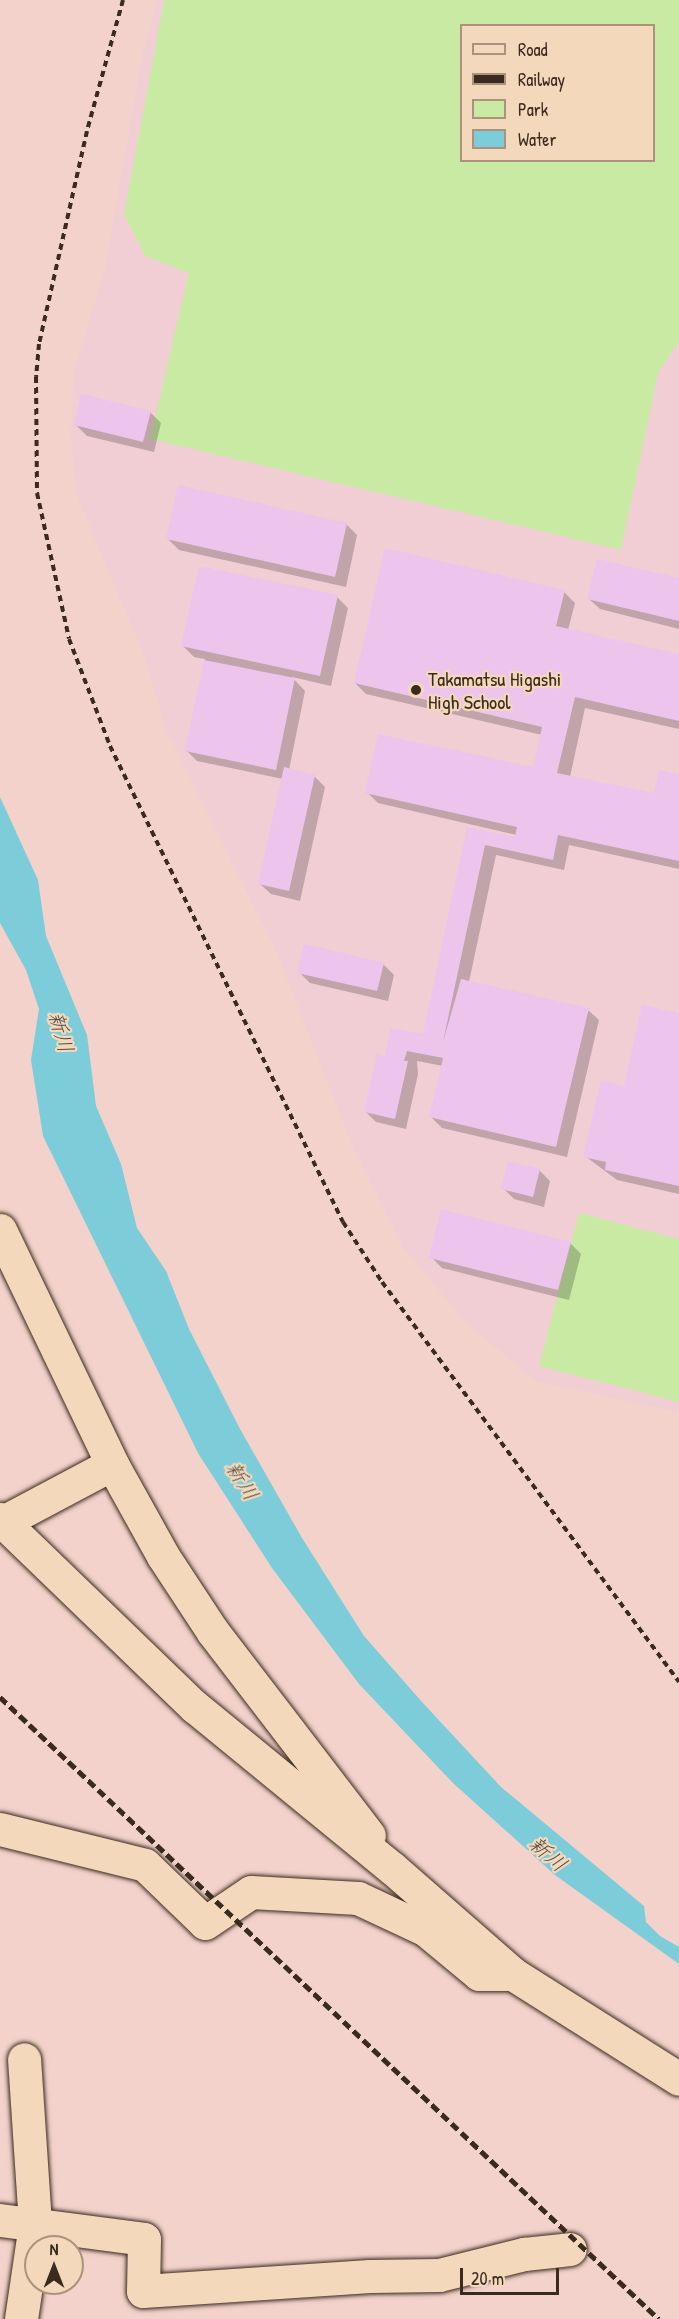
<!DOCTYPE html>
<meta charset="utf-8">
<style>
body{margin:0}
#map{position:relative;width:679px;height:2319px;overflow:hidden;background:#f2d2ca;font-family:"Patrick Hand","Klee One",sans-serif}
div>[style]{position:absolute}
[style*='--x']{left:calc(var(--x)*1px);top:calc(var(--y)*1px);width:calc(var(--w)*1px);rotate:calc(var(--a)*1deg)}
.built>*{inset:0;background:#f0ced4}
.green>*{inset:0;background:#c8eaa3}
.water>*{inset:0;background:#7dccd9}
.shadow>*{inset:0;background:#0003}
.building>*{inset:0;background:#ecc4ec}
.path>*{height:4px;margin-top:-2px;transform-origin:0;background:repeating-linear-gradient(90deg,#3b2a1e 0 6px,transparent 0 10.5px)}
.roads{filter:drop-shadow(0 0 2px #3b2a1e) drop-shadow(0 0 2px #3b2a1e)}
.minor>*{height:33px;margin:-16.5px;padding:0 16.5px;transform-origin:16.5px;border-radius:16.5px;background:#f4d8bb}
.rail>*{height:4.5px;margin-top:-2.25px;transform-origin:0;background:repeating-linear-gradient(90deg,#3b2a1e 0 9px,transparent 0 13.5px)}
.dots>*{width:16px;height:16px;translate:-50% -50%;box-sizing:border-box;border:3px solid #f4d8bb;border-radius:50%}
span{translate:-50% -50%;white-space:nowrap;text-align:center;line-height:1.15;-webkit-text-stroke:4.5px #f4d8bb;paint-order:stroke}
.poi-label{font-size:20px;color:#3b2a1e}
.left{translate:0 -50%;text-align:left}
.water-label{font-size:21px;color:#484a43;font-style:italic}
.legend{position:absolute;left:460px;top:24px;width:195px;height:138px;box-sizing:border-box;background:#f4d8bb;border:2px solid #aa927c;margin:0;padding:8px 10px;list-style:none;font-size:18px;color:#3b2a1e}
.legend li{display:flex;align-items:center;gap:12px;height:30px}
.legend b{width:30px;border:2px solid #aa927c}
.north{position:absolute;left:24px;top:2235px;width:60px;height:60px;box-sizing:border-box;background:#f4d8bb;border:2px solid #aa927c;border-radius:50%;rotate:0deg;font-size:16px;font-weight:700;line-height:24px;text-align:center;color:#3b2a1e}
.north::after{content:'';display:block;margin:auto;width:21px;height:27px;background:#3b2a1e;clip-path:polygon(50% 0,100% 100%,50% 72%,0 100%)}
.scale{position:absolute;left:460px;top:2268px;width:99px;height:27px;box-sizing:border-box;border:3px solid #3b2a1e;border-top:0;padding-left:8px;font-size:18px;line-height:21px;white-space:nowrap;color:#3b2a1e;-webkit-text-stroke:4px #f4d8bb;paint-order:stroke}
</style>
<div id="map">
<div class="built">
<div style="clip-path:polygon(evenodd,158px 0,679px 0,679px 1412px,536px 1381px,466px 1323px,403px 1247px,353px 1147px,275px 948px,166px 729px,142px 650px,77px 496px,71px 437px,74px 371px,105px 269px,143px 52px,158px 0,462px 26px,654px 26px,654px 160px,462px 160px,462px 26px)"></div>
</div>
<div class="green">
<div style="clip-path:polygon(evenodd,164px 0,679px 0,679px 341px,658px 373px,621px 550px,150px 439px,189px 273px,145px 256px,124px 214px,164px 0,462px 26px,654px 26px,654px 160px,462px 160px,462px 26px)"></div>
<div style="clip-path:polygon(579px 1213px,679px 1239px,679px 1402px,539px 1366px)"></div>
</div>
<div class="water">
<div style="clip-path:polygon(0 797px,38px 880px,46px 936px,87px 1035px,96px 1106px,121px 1164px,137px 1228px,166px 1271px,189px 1329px,240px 1429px,302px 1538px,364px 1636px,422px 1702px,501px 1787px,644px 1906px,646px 1922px,660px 1936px,679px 1947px,679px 1964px,555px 1875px,453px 1783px,359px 1684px,272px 1568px,198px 1453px,43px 1136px,31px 1060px,39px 1009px,26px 970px,0 923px)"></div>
</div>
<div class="shadow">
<div style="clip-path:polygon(150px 412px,161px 423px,154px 452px,87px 436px,76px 425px)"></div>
<div style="clip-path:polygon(346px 524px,357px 535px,346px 587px,179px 550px,168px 539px)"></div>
<div style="clip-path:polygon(679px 580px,679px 629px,600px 609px,589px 599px)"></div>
<div style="clip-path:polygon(564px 592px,575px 603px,568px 630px,679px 655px,679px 729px,585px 708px,570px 777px,655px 795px,679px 775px,679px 869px,569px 845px,564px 870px,496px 855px,469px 982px,588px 1010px,599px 1020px,567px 1157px,442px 1128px,431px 1117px,443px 1066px,417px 1061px,418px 1074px,406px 1129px,376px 1122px,365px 1111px,386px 1059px,424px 1036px,468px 829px,516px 839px,517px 835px,378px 803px,367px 792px,534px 769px,542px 735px,366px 694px,355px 683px)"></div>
<div style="clip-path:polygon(337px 597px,348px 608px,331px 686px,292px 677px,305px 691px,289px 770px,314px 776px,325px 787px,300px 901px,271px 894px,260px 884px,283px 779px,197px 761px,186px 750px,205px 659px,194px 657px,183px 646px)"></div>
<div style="clip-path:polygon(383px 964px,394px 975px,388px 1001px,310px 983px,299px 972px)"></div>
<div style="clip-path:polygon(679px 1015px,679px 1194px,617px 1180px,585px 1156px,625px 1088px)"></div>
<div style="clip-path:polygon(539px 1170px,550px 1181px,544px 1207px,514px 1199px,503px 1188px)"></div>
<div style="clip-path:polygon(570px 1243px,581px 1254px,569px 1300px,442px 1268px,431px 1257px)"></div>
</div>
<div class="building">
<div style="clip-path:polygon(81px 394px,151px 411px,143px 442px,74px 425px)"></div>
<div style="clip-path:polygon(178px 485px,347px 523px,335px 577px,166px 539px)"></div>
<div style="clip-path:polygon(385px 548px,565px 590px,556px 626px,679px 654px,679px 721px,575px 697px,557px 773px,654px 793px,659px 770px,679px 774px,679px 861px,558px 835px,553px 860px,485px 845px,443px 1042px,461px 979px,589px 1008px,556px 1147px,429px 1117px,443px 1058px,407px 1051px,404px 1061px,408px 1061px,395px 1119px,364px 1112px,377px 1054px,385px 1057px,391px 1028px,423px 1034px,467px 827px,515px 837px,517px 827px,365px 793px,378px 734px,533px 767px,542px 727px,354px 683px)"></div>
<div style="clip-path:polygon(597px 559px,679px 578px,679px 621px,587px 599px)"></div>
<div style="clip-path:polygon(199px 566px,338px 595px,320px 676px,181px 646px)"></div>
<div style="clip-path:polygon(204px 660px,295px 678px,276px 770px,185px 751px)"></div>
<div style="clip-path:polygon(284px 767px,315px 775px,289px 891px,258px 884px)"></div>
<div style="clip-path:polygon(304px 944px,384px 963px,377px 991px,297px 973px)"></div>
<div style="clip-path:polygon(642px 1005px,679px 1013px,679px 1186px,605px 1170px,606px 1162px,583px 1157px,601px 1080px,624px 1086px)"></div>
<div style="clip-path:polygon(508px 1161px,540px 1169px,533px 1197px,501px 1189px)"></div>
<div style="clip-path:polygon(441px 1209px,571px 1242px,558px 1290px,429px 1258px)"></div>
</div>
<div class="path">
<div style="--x:123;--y:0;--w:136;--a:105.4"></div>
<div style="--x:87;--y:131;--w:218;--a:102.7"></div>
<div style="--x:39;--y:344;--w:33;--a:95"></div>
<div style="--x:36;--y:377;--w:116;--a:89.5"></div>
<div style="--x:37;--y:493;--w:149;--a:77.6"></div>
<div style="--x:69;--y:639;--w:115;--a:69"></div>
<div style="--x:110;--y:746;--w:530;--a:63.92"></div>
<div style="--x:343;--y:1222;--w:72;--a:57"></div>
<div style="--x:382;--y:1282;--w:498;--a:53.4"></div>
</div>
<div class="roads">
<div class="minor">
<div style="--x:0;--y:1230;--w:259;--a:64.4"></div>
<div style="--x:112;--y:1464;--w:105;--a:61"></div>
<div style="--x:163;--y:1556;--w:91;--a:56.7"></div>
<div style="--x:213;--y:1632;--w:256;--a:52.5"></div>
<div style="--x:0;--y:1519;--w:271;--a:44"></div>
<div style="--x:195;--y:1707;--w:254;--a:39.3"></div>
<div style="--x:392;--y:1868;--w:161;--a:41.2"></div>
<div style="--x:513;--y:1974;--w:196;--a:32.3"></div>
<div style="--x:3;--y:1522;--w:123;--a:-28"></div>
<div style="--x:0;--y:1829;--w:149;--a:13.9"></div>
<div style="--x:145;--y:1865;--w:83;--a:44"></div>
<div style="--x:205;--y:1923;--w:55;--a:-34"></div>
<div style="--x:251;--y:1892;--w:107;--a:3.2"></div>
<div style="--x:358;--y:1898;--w:75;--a:25.2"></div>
<div style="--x:426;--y:1930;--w:69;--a:39.7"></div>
<div style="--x:479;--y:1974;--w:34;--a:0"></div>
<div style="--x:0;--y:2220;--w:145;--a:7.5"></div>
<div style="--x:144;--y:2239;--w:52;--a:91.1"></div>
<div style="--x:143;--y:2291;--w:227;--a:-3.8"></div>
<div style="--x:370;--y:2276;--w:69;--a:-0.8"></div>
<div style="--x:439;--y:2275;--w:88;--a:-13.9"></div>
<div style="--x:524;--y:2254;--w:46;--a:-6.2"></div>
<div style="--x:21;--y:2319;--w:96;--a:-81.6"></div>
<div style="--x:35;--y:2224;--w:165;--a:-93.8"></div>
</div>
</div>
<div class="rail">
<div style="--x:0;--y:1697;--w:906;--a:43.35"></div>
</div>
<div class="dots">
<div style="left:416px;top:690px;background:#3b2a1e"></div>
</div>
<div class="poi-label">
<span class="left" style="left:428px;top:690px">Takamatsu Higashi<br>High School</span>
</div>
<div class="water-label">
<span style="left:61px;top:1032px;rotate:74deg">新川</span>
<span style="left:242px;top:1481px;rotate:58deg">新川</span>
<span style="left:548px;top:1854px;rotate:41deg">新川</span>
</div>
<ul class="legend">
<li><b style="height:8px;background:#f4d8bb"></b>Road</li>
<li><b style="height:8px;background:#3b2a1e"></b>Railway</li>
<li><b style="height:16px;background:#c8eaa3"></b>Park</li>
<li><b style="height:16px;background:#7dccd9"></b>Water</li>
</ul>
<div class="north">N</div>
<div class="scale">20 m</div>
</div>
